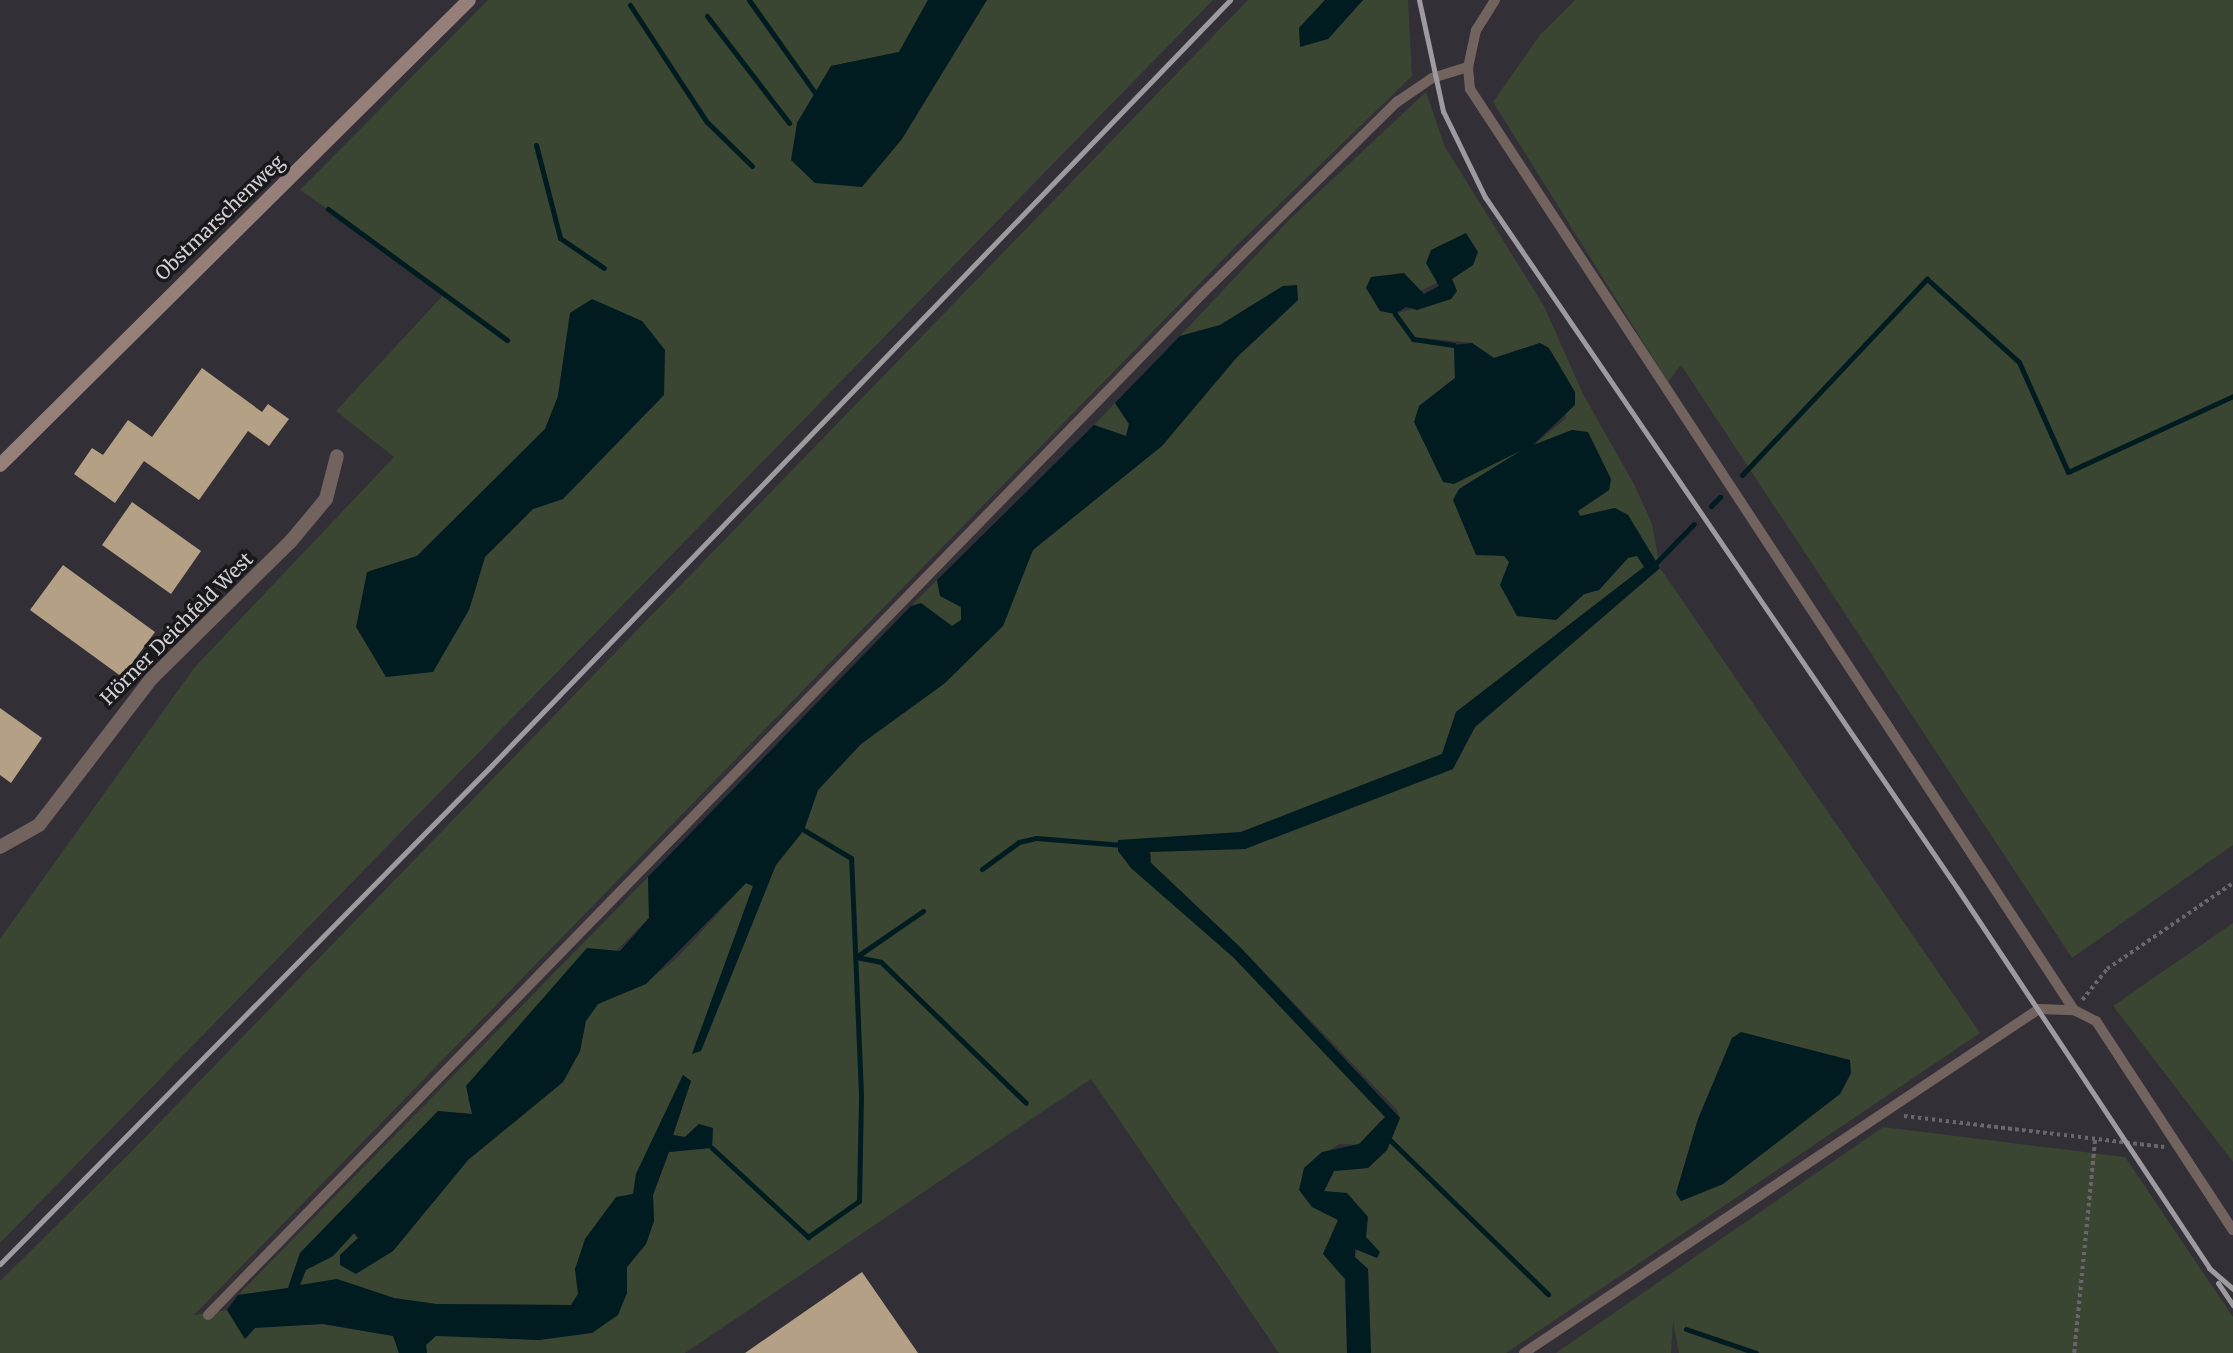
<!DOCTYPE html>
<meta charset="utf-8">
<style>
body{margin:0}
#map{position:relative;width:2233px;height:1353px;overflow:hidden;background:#322f36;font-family:Merriweather,serif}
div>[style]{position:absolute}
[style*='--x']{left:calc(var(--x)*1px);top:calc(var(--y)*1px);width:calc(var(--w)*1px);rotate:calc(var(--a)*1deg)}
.green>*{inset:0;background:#3a4532}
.water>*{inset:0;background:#001c20}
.stream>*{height:5px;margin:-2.5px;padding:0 2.5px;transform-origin:2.5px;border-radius:2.5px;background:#001c20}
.building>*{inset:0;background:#b4a185}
.path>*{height:3.5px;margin-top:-1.75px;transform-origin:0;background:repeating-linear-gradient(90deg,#69676d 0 3.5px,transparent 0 7px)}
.service>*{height:10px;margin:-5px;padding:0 5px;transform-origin:5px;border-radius:5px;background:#72635f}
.minor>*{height:14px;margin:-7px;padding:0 7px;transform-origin:7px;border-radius:7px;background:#72635f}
.secondary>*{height:14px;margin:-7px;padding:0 7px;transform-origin:7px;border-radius:7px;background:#967f79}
.rail>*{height:5px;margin:-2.5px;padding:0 2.5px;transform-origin:2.5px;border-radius:2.5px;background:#9d9aa0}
span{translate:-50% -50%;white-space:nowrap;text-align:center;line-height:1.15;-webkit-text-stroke:7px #19181b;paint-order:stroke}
.street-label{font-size:19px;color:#d3d1d6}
</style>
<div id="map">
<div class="green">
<div style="clip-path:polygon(evenodd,488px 0,928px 0,899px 52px,831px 66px,797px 123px,987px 0,1213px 0,0 1243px,0 939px,194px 668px,394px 457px,336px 411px,446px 292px,300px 190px,488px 0,570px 313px,563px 499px,533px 509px,485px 557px,469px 610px,367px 572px,417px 556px,545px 429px,558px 396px,570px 313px)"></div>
<div style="clip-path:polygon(1248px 0,1325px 0,1299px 28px,1328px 39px,1363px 0,1408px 0,1412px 76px,1236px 246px,194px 1315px,227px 1310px,245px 1339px,254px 1327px,323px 1324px,394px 1336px,399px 1353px,0 1353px,0 1281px,130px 1153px)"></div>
<div style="clip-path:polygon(1575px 0,2233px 0,2233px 845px,2072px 958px,1681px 365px,1668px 382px,1493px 102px,1540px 35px)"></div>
<div style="clip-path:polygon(evenodd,1426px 92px,1445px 147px,1544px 306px,1583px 394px,1635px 486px,1652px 524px,1660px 568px,1980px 1033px,1506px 1353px,1371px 1353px,1368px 1269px,1355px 1257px,1368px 1217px,1347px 1194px,1324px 1192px,1334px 1171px,1368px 1168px,1387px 1150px,1400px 1118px,1397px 1110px,1240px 947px,1151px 863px,1150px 851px,1245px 849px,1452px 769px,1475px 727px,1660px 568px,1628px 515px,1614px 508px,1580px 516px,1577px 511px,1609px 490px,1572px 430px,1533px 446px,1566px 418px,1540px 343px,1494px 358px,1472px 343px,1413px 337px,1397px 313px,1451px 299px,1457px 291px,1452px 279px,1473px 265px,1380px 311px,1395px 314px,1413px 339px,1454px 345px,1455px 378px,1419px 406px,1523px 450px,1459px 489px,1556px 620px,1584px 594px,1599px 590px,1628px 558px,1637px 555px,1644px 567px,1456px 712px,1442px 754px,1241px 832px,1118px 841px,1131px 868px,1233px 957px,1385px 1117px,1359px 1145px,1339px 1144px,1304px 1168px,1312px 1207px,1338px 1220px,1323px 1254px,1345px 1279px,1347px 1353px,1279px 1353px,1091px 1079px,685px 1353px,427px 1353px,426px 1345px,436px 1335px,539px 1340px,627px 1293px,627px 1267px,646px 1244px,654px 1221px,653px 1195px,669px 1152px,712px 1147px,713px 1128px,699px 1124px,685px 1137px,673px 1135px,691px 1081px,683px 1075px,636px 1174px,633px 1194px,575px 1269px,578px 1294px,571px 1305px,436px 1304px,394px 1298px,337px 1279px,299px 1286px,305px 1270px,333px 1256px,354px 1233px,358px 1238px,340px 1255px,393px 1251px,468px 1160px,563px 1082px,580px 1051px,585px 1021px,598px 1004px,642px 985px,677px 958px,746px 883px,754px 886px,692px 1053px,776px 864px,804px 830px,818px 790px,861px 744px,941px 686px,1003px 626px,1033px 550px,1298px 300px,1283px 286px,1220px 325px,1180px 336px,1289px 220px,1426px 92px,1732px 1038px,1851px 1073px,1840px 1094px,1723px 1184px,1681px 1201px,1676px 1193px,1698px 1119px,1732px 1038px)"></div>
<div style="clip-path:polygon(1115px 403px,1129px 424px,1126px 436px,1094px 425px)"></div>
<div style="clip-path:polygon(937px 580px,940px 596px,961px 607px,961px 620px,952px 626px,921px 604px,911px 606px)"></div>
<div style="clip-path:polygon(648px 877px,649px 918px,468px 1099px,473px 1114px,438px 1111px,300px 1253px,288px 1288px,238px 1295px)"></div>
<div style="clip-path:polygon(2233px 923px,2233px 1162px,2113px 1006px)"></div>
<div style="clip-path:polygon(1883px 1127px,2125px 1157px,2233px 1317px,2233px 1353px,1679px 1353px,1673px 1321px,1671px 1353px,1556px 1353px)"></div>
</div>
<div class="water">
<div style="clip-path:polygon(928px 0,987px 0,902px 139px,862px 187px,815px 183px,791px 160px,797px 123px,831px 66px,899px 52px)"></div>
<div style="clip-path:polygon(1325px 0,1363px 0,1328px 39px,1300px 47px,1299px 28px)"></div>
<div style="clip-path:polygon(1466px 233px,1478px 252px,1473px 265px,1452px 279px,1457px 291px,1451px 299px,1417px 310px,1406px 307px,1395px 314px,1380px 311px,1366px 288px,1371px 277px,1404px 273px,1424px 294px,1439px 286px,1426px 263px,1431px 250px)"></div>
<div style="clip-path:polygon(1297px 285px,1298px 300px,1238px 356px,1162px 446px,1033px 550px,1003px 626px,945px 683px,861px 744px,818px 790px,804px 830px,776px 865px,701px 1051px,692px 1054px,753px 886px,746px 883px,646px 984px,598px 1004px,586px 1021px,580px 1051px,563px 1082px,468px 1160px,393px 1251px,356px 1274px,340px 1265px,340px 1255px,358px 1238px,354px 1233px,333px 1256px,306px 1270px,300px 1285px,337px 1279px,394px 1298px,436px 1304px,571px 1305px,578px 1294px,575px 1269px,585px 1239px,616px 1197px,633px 1194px,636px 1174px,683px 1075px,691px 1081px,673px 1135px,685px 1137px,699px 1124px,713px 1128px,712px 1148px,669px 1152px,653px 1195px,654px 1221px,646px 1244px,627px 1267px,627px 1293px,618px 1315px,592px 1333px,539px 1340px,436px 1336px,426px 1345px,427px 1353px,399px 1353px,393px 1336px,323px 1324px,255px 1328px,245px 1339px,227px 1310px,238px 1295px,288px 1288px,300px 1253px,438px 1111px,472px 1114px,466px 1086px,587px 948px,620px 951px,649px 918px,648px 877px,911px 606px,921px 603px,952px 626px,961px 620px,961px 607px,940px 596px,937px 580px,1094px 425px,1126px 436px,1129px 424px,1115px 403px,1180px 336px,1220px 325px,1283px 286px)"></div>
<div style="clip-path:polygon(592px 299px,642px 321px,665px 350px,664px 395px,563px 499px,533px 509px,485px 557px,469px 610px,433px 672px,386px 677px,356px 627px,367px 572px,417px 556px,545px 429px,558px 396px,570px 313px)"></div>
<div style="clip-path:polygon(1472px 343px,1494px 358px,1540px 343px,1549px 348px,1575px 392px,1575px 405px,1533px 445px,1572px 430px,1588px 432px,1611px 479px,1609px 490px,1578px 511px,1580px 516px,1615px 508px,1628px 515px,1660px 568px,1475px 727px,1453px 769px,1245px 849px,1150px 852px,1151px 863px,1240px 947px,1400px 1118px,1387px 1150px,1368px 1168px,1334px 1171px,1324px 1191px,1347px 1193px,1368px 1217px,1366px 1237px,1380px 1252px,1377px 1258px,1355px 1249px,1355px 1257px,1368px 1269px,1371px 1353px,1347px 1353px,1345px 1279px,1323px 1254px,1338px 1220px,1312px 1207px,1299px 1190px,1304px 1168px,1322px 1152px,1359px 1144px,1385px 1117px,1233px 957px,1131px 868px,1118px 851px,1118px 840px,1241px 832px,1442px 754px,1456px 712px,1644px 567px,1637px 556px,1628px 558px,1599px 590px,1584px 594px,1556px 620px,1517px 616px,1500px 585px,1509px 562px,1504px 556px,1476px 555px,1453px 500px,1459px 489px,1522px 450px,1454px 484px,1443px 482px,1414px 422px,1419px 406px,1455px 378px,1454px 345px)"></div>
<div style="clip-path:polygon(1741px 1032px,1850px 1060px,1851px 1073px,1840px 1094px,1723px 1184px,1681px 1201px,1676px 1193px,1698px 1119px,1732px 1038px)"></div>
</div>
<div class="stream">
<div style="--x:749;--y:0;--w:114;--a:54.6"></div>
<div style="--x:630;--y:5;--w:140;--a:56.7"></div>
<div style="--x:707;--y:122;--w:63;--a:44.4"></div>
<div style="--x:707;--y:16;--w:135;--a:52.5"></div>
<div style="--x:536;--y:145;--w:96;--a:75.5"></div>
<div style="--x:560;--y:238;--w:53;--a:34.3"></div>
<div style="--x:328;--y:209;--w:222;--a:36.2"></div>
<div style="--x:1395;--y:314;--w:31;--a:54"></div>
<div style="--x:1413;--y:339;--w:41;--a:8.3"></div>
<div style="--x:1742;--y:475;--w:270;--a:-46.7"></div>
<div style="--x:1927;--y:279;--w:124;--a:42.1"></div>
<div style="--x:2019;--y:362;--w:120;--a:66"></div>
<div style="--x:2068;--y:472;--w:182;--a:-24.7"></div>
<div style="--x:1711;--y:506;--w:13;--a:-45"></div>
<div style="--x:1652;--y:567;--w:60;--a:-45.7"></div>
<div style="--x:982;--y:869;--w:46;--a:-36.1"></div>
<div style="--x:1019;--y:842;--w:17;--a:-13"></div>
<div style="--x:1036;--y:838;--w:87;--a:4.6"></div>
<div style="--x:923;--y:911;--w:81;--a:145.5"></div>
<div style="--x:856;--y:957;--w:25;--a:11"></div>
<div style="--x:881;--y:962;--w:202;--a:44.2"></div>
<div style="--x:1390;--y:1140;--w:221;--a:44.3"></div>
<div style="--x:712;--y:1148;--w:131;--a:42.8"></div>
<div style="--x:808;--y:1237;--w:62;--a:-35.2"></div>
<div style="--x:859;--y:1201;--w:107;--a:-88.9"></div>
<div style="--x:861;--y:1094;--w:236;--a:-92.4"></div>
<div style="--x:851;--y:858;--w:55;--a:-149.2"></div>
<div style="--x:1686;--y:1329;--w:74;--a:18.9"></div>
</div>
<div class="building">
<div style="clip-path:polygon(202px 368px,262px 412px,268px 404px,289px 419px,269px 446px,248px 431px,199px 500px,144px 461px,115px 503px,74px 474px,92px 448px,103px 455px,128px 420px,152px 437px)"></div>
<div style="clip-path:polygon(132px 502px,201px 551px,171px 594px,102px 545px)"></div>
<div style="clip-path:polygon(63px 565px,155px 632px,122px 677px,30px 610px)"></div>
<div style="clip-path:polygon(0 708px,42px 738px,11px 783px,0 775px)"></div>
<div style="clip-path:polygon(862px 1272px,918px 1353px,745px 1353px)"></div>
</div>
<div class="path">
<div style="--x:2082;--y:1000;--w:40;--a:-51"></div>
<div style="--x:2107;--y:969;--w:153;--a:-34.3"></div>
<div style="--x:1904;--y:1116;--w:262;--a:6.8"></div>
<div style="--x:2074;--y:1353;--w:214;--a:-84.4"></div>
</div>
<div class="service">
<div style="--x:1495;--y:0;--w:36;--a:122"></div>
<div style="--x:1476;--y:30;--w:38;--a:102"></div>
<div style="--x:1468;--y:67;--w:22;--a:85"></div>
<div style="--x:1470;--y:89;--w:1101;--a:56.74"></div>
<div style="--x:208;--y:1315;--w:1425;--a:-45.77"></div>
<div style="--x:1202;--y:294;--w:274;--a:-44.6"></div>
<div style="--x:1397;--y:102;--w:42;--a:-34.4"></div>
<div style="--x:1432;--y:78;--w:38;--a:-17"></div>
<div style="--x:1524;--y:1353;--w:619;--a:-33.74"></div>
<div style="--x:2039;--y:1009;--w:35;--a:2"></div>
<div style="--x:2074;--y:1010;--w:25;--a:27"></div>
<div style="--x:2096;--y:1021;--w:250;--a:56.8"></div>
</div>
<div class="minor">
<div style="--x:0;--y:847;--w:45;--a:-29.4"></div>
<div style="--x:39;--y:825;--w:184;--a:-52.5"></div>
<div style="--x:151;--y:679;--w:197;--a:-44.6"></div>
<div style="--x:291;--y:541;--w:55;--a:-50.2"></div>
<div style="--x:326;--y:499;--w:44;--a:-75.7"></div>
</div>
<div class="secondary">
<div style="--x:0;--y:465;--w:660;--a:-44.75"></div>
</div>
<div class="rail">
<div style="--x:1419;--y:0;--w:114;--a:77.8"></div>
<div style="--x:1443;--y:111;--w:96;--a:64"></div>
<div style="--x:1485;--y:197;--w:837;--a:55.66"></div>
<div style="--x:1957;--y:888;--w:456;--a:56.4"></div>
<div style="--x:2209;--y:1268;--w:32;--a:41"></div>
<div style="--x:0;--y:1264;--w:701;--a:-45.4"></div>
<div style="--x:492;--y:765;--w:1063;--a:-46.03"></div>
<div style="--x:2218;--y:1283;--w:27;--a:56"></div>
</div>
<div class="street-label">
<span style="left:220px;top:218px;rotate:-44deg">Obstmarschenweg</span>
<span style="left:177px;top:629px;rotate:-45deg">Hörner Deichfeld West</span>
</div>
</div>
